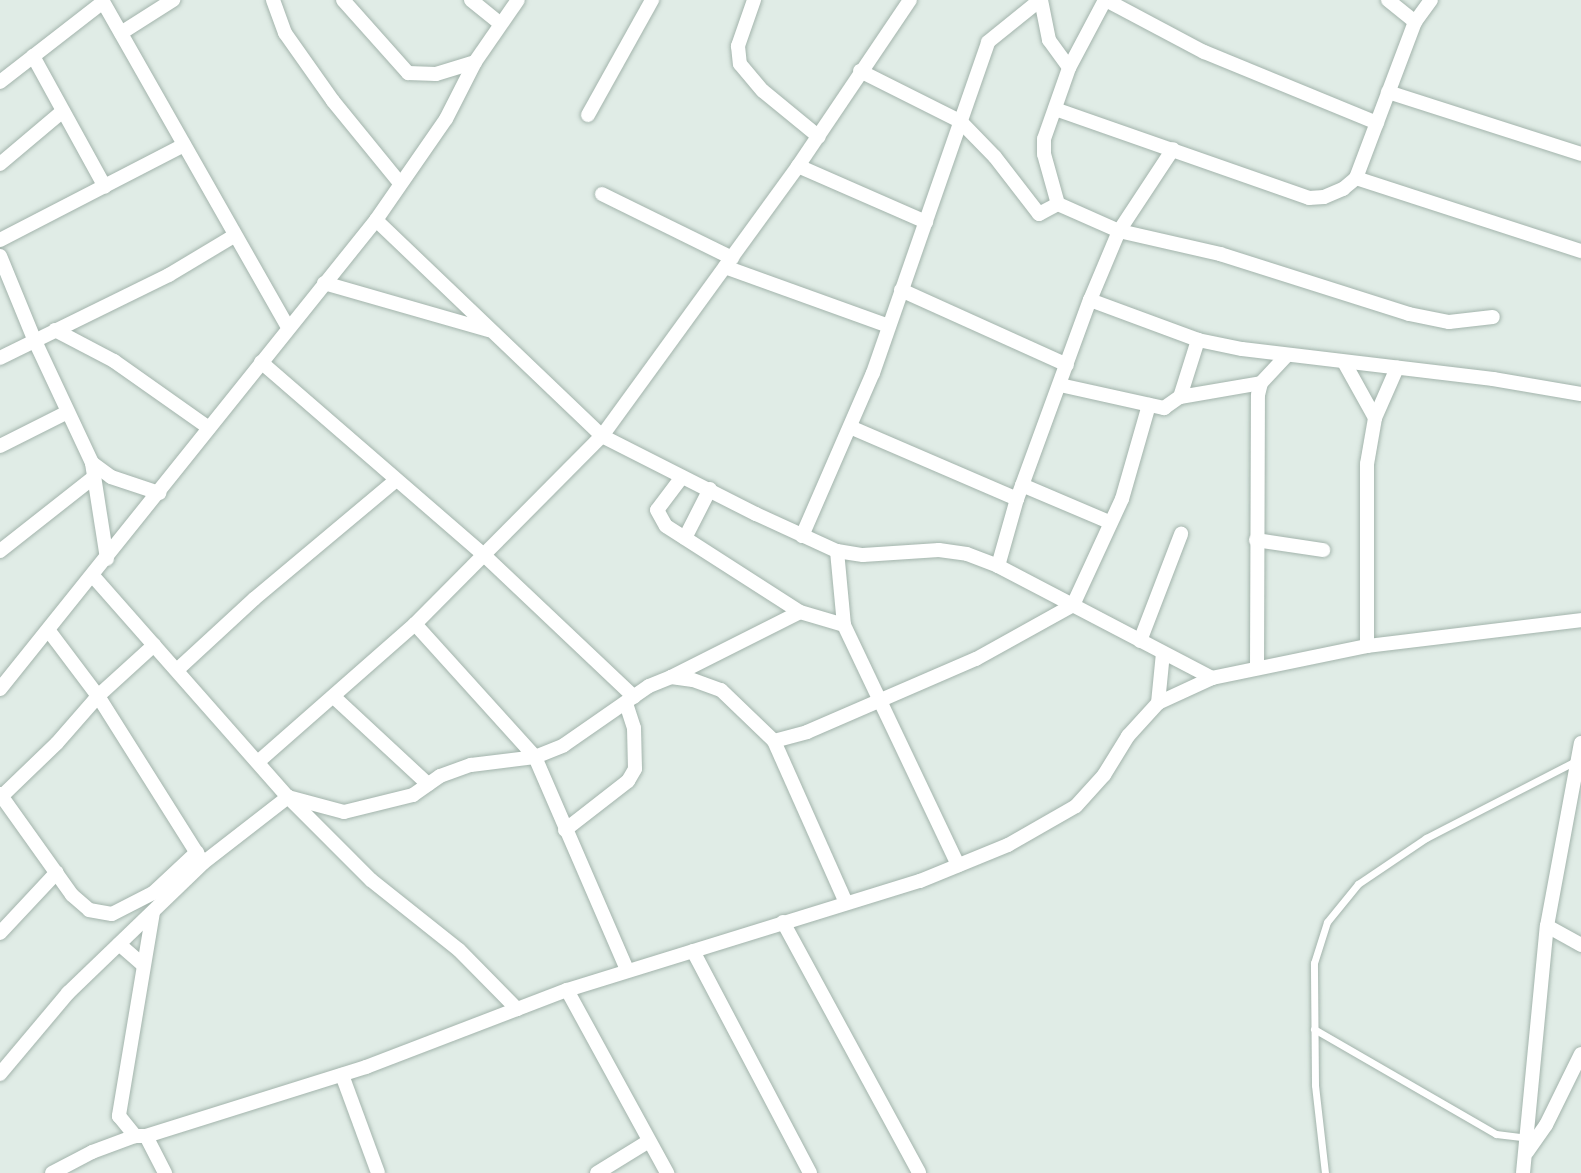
<!DOCTYPE html>
<style>
body{margin:0}
#map{position:relative;width:1581px;height:1173px;overflow:hidden;background:#e0ece6;font-family:"PT Sans Narrow",sans-serif}
div>[style]{position:absolute}
[style*='--x']{left:calc(var(--x)*1px);top:calc(var(--y)*1px);width:calc(var(--w)*1px);rotate:calc(var(--a)*1deg)}
.roads{filter:drop-shadow(0 0 2px #a3b4ac) drop-shadow(0 0 2px #a3b4ac)}
.lane>*{height:7px;margin:-3.5px;padding:0 3.5px;transform-origin:3.5px;border-radius:3.5px;background:#fff}
.street>*{height:14px;margin:-7px;padding:0 7px;transform-origin:7px;border-radius:7px;background:#fff}
span{translate:-50% -50%;white-space:nowrap;text-align:center;line-height:1.15;-webkit-text-stroke:5px #f1f9f4;paint-order:stroke}
</style>
<div id="map">
<div class="roads">
<div class="lane">
<div style="--x:1314;--y:1029;--w:210;--a:30"></div>
<div style="--x:1496;--y:1134;--w:32;--a:7"></div>
<div style="--x:1325;--y:1173;--w:89;--a:-96.5"></div>
<div style="--x:1315;--y:1085;--w:122;--a:-90.5"></div>
<div style="--x:1314;--y:963;--w:43;--a:-72.4"></div>
<div style="--x:1327;--y:922;--w:49;--a:-50.8"></div>
<div style="--x:1358;--y:884;--w:82;--a:-34.1"></div>
<div style="--x:1426;--y:838;--w:171;--a:-27.2"></div>
</div>
<div class="street">
<div style="--x:102;--y:0;--w:377;--a:60.4"></div>
<div style="--x:273;--y:0;--w:35;--a:70"></div>
<div style="--x:285;--y:33;--w:83;--a:54.8"></div>
<div style="--x:333;--y:101;--w:104;--a:50.8"></div>
<div style="--x:343;--y:0;--w:98;--a:48.3"></div>
<div style="--x:408;--y:73;--w:28;--a:2"></div>
<div style="--x:436;--y:74;--w:41;--a:-17.1"></div>
<div style="--x:471;--y:0;--w:38;--a:39"></div>
<div style="--x:754;--y:0;--w:49;--a:109.2"></div>
<div style="--x:738;--y:46;--w:18;--a:84"></div>
<div style="--x:740;--y:64;--w:35;--a:50"></div>
<div style="--x:763;--y:91;--w:72;--a:39.4"></div>
<div style="--x:1041;--y:0;--w:41;--a:78.7"></div>
<div style="--x:1049;--y:40;--w:34;--a:54"></div>
<div style="--x:1105;--y:0;--w:77;--a:117.9"></div>
<div style="--x:1069;--y:68;--w:75;--a:109.4"></div>
<div style="--x:1044;--y:139;--w:15;--a:90"></div>
<div style="--x:1044;--y:154;--w:52;--a:74.4"></div>
<div style="--x:1058;--y:204;--w:67;--a:23.9"></div>
<div style="--x:1119;--y:231;--w:104;--a:12.8"></div>
<div style="--x:1220;--y:254;--w:198;--a:17.6"></div>
<div style="--x:1409;--y:314;--w:41;--a:11.3"></div>
<div style="--x:1449;--y:322;--w:44;--a:-6.5"></div>
<div style="--x:1106;--y:0;--w:111;--a:28"></div>
<div style="--x:1204;--y:52;--w:187;--a:22.3"></div>
<div style="--x:1388;--y:0;--w:35;--a:39"></div>
<div style="--x:121;--y:33;--w:62;--a:-32.4"></div>
<div style="--x:33;--y:56;--w:149;--a:61.2"></div>
<div style="--x:860;--y:71;--w:112;--a:26.6"></div>
<div style="--x:960;--y:121;--w:50;--a:45.8"></div>
<div style="--x:995;--y:157;--w:72;--a:52.3"></div>
<div style="--x:1039;--y:214;--w:21;--a:-28"></div>
<div style="--x:0;--y:82;--w:130;--a:-37.8"></div>
<div style="--x:1388;--y:92;--w:203;--a:17.8"></div>
<div style="--x:1055;--y:109;--w:269;--a:19.3"></div>
<div style="--x:1309;--y:198;--w:15;--a:-4"></div>
<div style="--x:1324;--y:197;--w:21;--a:-23"></div>
<div style="--x:1343;--y:189;--w:17;--a:-40"></div>
<div style="--x:1356;--y:178;--w:167;--a:-69.3"></div>
<div style="--x:1415;--y:22;--w:27;--a:-54"></div>
<div style="--x:588;--y:115;--w:132;--a:-60.9"></div>
<div style="--x:0;--y:164;--w:82;--a:-40.1"></div>
<div style="--x:798;--y:166;--w:140;--a:23.6"></div>
<div style="--x:1356;--y:178;--w:237;--a:18"></div>
<div style="--x:602;--y:194;--w:145;--a:26.2"></div>
<div style="--x:376;--y:220;--w:313;--a:43.7"></div>
<div style="--x:602;--y:436;--w:173;--a:26.9"></div>
<div style="--x:756;--y:514;--w:89;--a:24.6"></div>
<div style="--x:837;--y:551;--w:26;--a:9"></div>
<div style="--x:863;--y:555;--w:76;--a:-3.8"></div>
<div style="--x:939;--y:550;--w:28;--a:8"></div>
<div style="--x:967;--y:554;--w:33;--a:21"></div>
<div style="--x:998;--y:566;--w:242;--a:27.6"></div>
<div style="--x:0;--y:240;--w:207;--a:-27.3"></div>
<div style="--x:0;--y:256;--w:90;--a:67.7"></div>
<div style="--x:34;--y:339;--w:137;--a:64.9"></div>
<div style="--x:92;--y:463;--w:97;--a:81.1"></div>
<div style="--x:725;--y:267;--w:174;--a:19.8"></div>
<div style="--x:324;--y:283;--w:171;--a:16"></div>
<div style="--x:901;--y:290;--w:182;--a:24.3"></div>
<div style="--x:1090;--y:300;--w:115;--a:20.3"></div>
<div style="--x:1198;--y:340;--w:45;--a:11.6"></div>
<div style="--x:1242;--y:349;--w:253;--a:6.8"></div>
<div style="--x:1493;--y:379;--w:89;--a:9.7"></div>
<div style="--x:55;--y:330;--w:67;--a:27.7"></div>
<div style="--x:114;--y:361;--w:116;--a:35.2"></div>
<div style="--x:0;--y:358;--w:188;--a:-26.2"></div>
<div style="--x:169;--y:275;--w:76;--a:-31"></div>
<div style="--x:261;--y:362;--w:296;--a:40.9"></div>
<div style="--x:485;--y:556;--w:205;--a:43.4"></div>
<div style="--x:1344;--y:362;--w:64;--a:61"></div>
<div style="--x:1060;--y:385;--w:107;--a:12.5"></div>
<div style="--x:1164;--y:408;--w:19;--a:-35"></div>
<div style="--x:1180;--y:397;--w:60;--a:-72.5"></div>
<div style="--x:1180;--y:397;--w:82;--a:-9.8"></div>
<div style="--x:850;--y:427;--w:182;--a:23.3"></div>
<div style="--x:0;--y:446;--w:74;--a:-26.6"></div>
<div style="--x:92;--y:463;--w:24;--a:36"></div>
<div style="--x:111;--y:477;--w:51;--a:18.4"></div>
<div style="--x:682;--y:477;--w:41;--a:127.1"></div>
<div style="--x:657;--y:510;--w:18;--a:61"></div>
<div style="--x:666;--y:526;--w:159;--a:32.7"></div>
<div style="--x:800;--y:612;--w:46;--a:16.5"></div>
<div style="--x:1022;--y:485;--w:95;--a:23"></div>
<div style="--x:802;--y:536;--w:178;--a:-66.5"></div>
<div style="--x:873;--y:373;--w:350;--a:-70.8"></div>
<div style="--x:988;--y:42;--w:67;--a:-38.9"></div>
<div style="--x:685;--y:538;--w:55;--a:-63"></div>
<div style="--x:1256;--y:540;--w:68;--a:8.5"></div>
<div style="--x:0;--y:551;--w:120;--a:-38.2"></div>
<div style="--x:837;--y:551;--w:74;--a:84.6"></div>
<div style="--x:844;--y:625;--w:266;--a:64.6"></div>
<div style="--x:998;--y:566;--w:70;--a:-74.2"></div>
<div style="--x:1017;--y:499;--w:212;--a:-69.9"></div>
<div style="--x:1090;--y:300;--w:75;--a:-67.2"></div>
<div style="--x:1119;--y:231;--w:98;--a:-56.6"></div>
<div style="--x:93;--y:576;--w:295;--a:48.6"></div>
<div style="--x:288;--y:797;--w:117;--a:45"></div>
<div style="--x:371;--y:880;--w:112;--a:38.5"></div>
<div style="--x:459;--y:950;--w:83;--a:45.5"></div>
<div style="--x:415;--y:624;--w:179;--a:47.9"></div>
<div style="--x:535;--y:757;--w:232;--a:66.6"></div>
<div style="--x:49;--y:631;--w:81;--a:53"></div>
<div style="--x:98;--y:696;--w:197;--a:57.8"></div>
<div style="--x:1140;--y:641;--w:115;--a:-69"></div>
<div style="--x:1367;--y:646;--w:182;--a:-90"></div>
<div style="--x:1367;--y:464;--w:47;--a:-80.1"></div>
<div style="--x:1375;--y:418;--w:55;--a:-66.3"></div>
<div style="--x:1257;--y:668;--w:273;--a:-89.8"></div>
<div style="--x:1258;--y:395;--w:12;--a:-76"></div>
<div style="--x:1261;--y:383;--w:38;--a:-47"></div>
<div style="--x:177;--y:670;--w:105;--a:-42.7"></div>
<div style="--x:254;--y:599;--w:184;--a:-39.9"></div>
<div style="--x:671;--y:677;--w:144;--a:-26.7"></div>
<div style="--x:0;--y:689;--w:601;--a:-51.28"></div>
<div style="--x:376;--y:220;--w:123;--a:-55.3"></div>
<div style="--x:446;--y:119;--w:64;--a:-63"></div>
<div style="--x:475;--y:62;--w:75;--a:-55.3"></div>
<div style="--x:335;--y:698;--w:127;--a:42.8"></div>
<div style="--x:1158;--y:703;--w:50;--a:-84.3"></div>
<div style="--x:774;--y:741;--w:34;--a:-15"></div>
<div style="--x:807;--y:732;--w:184;--a:-23.4"></div>
<div style="--x:976;--y:659;--w:111;--a:-29.1"></div>
<div style="--x:1073;--y:605;--w:117;--a:-65.2"></div>
<div style="--x:1122;--y:499;--w:98;--a:-74"></div>
<div style="--x:259;--y:761;--w:208;--a:-41.3"></div>
<div style="--x:415;--y:624;--w:265;--a:-45.2"></div>
<div style="--x:602;--y:436;--w:334;--a:-54"></div>
<div style="--x:798;--y:166;--w:200;--a:-56"></div>
<div style="--x:0;--y:794;--w:124;--a:54.5"></div>
<div style="--x:72;--y:895;--w:23;--a:41"></div>
<div style="--x:89;--y:910;--w:23;--a:10"></div>
<div style="--x:112;--y:914;--w:46;--a:-27.1"></div>
<div style="--x:153;--y:893;--w:60;--a:-43"></div>
<div style="--x:2;--y:796;--w:76;--a:-43.9"></div>
<div style="--x:57;--y:743;--w:62;--a:-48.9"></div>
<div style="--x:98;--y:696;--w:76;--a:-42.3"></div>
<div style="--x:565;--y:830;--w:80;--a:-37.9"></div>
<div style="--x:628;--y:781;--w:14;--a:-60"></div>
<div style="--x:635;--y:769;--w:41;--a:-91.4"></div>
<div style="--x:634;--y:728;--w:25;--a:-108"></div>
<div style="--x:153;--y:912;--w:207;--a:99.5"></div>
<div style="--x:119;--y:1116;--w:26;--a:51"></div>
<div style="--x:135;--y:1136;--w:11;--a:0"></div>
<div style="--x:146;--y:1136;--w:231;--a:-17.4"></div>
<div style="--x:366;--y:1067;--w:215;--a:-21"></div>
<div style="--x:567;--y:990;--w:369;--a:-17.2"></div>
<div style="--x:920;--y:881;--w:95;--a:-22.2"></div>
<div style="--x:1008;--y:845;--w:78;--a:-29.8"></div>
<div style="--x:1076;--y:806;--w:42;--a:-47.9"></div>
<div style="--x:1104;--y:775;--w:46;--a:-58.4"></div>
<div style="--x:1128;--y:736;--w:45;--a:-47.7"></div>
<div style="--x:1158;--y:703;--w:60;--a:-24.8"></div>
<div style="--x:1212;--y:678;--w:158;--a:-11.7"></div>
<div style="--x:1367;--y:646;--w:216;--a:-6.9"></div>
<div style="--x:783;--y:922;--w:285;--a:61.5"></div>
<div style="--x:1547;--y:926;--w:39;--a:29"></div>
<div style="--x:0;--y:933;--w:83;--a:-46.9"></div>
<div style="--x:119;--y:944;--w:32;--a:41"></div>
<div style="--x:693;--y:951;--w:251;--a:62.2"></div>
<div style="--x:567;--y:990;--w:209;--a:61.3"></div>
<div style="--x:0;--y:1074;--w:106;--a:-50"></div>
<div style="--x:68;--y:993;--w:187;--a:-43.9"></div>
<div style="--x:203;--y:863;--w:108;--a:-37.8"></div>
<div style="--x:288;--y:797;--w:58;--a:15"></div>
<div style="--x:344;--y:812;--w:71;--a:-13.8"></div>
<div style="--x:413;--y:795;--w:33;--a:-35"></div>
<div style="--x:440;--y:776;--w:33;--a:-20"></div>
<div style="--x:471;--y:765;--w:64;--a:-7.1"></div>
<div style="--x:535;--y:757;--w:31;--a:-22"></div>
<div style="--x:564;--y:745;--w:103;--a:-34.8"></div>
<div style="--x:649;--y:686;--w:24;--a:-22"></div>
<div style="--x:671;--y:677;--w:22;--a:8"></div>
<div style="--x:693;--y:680;--w:30;--a:20"></div>
<div style="--x:721;--y:690;--w:74;--a:43.9"></div>
<div style="--x:774;--y:741;--w:177;--a:66"></div>
<div style="--x:342;--y:1075;--w:104;--a:69.8"></div>
<div style="--x:146;--y:1136;--w:42;--a:62.8"></div>
<div style="--x:1527;--y:1152;--w:33;--a:-55"></div>
<div style="--x:1546;--y:1125;--w:79;--a:-63.8"></div>
<div style="--x:52;--y:1173;--w:45;--a:-27.7"></div>
<div style="--x:92;--y:1152;--w:46;--a:-20.4"></div>
<div style="--x:597;--y:1173;--w:61;--a:-31.6"></div>
<div style="--x:1523;--y:1173;--w:248;--a:-84.5"></div>
<div style="--x:1547;--y:926;--w:186;--a:-79.5"></div>
</div>
</div>
</div>
